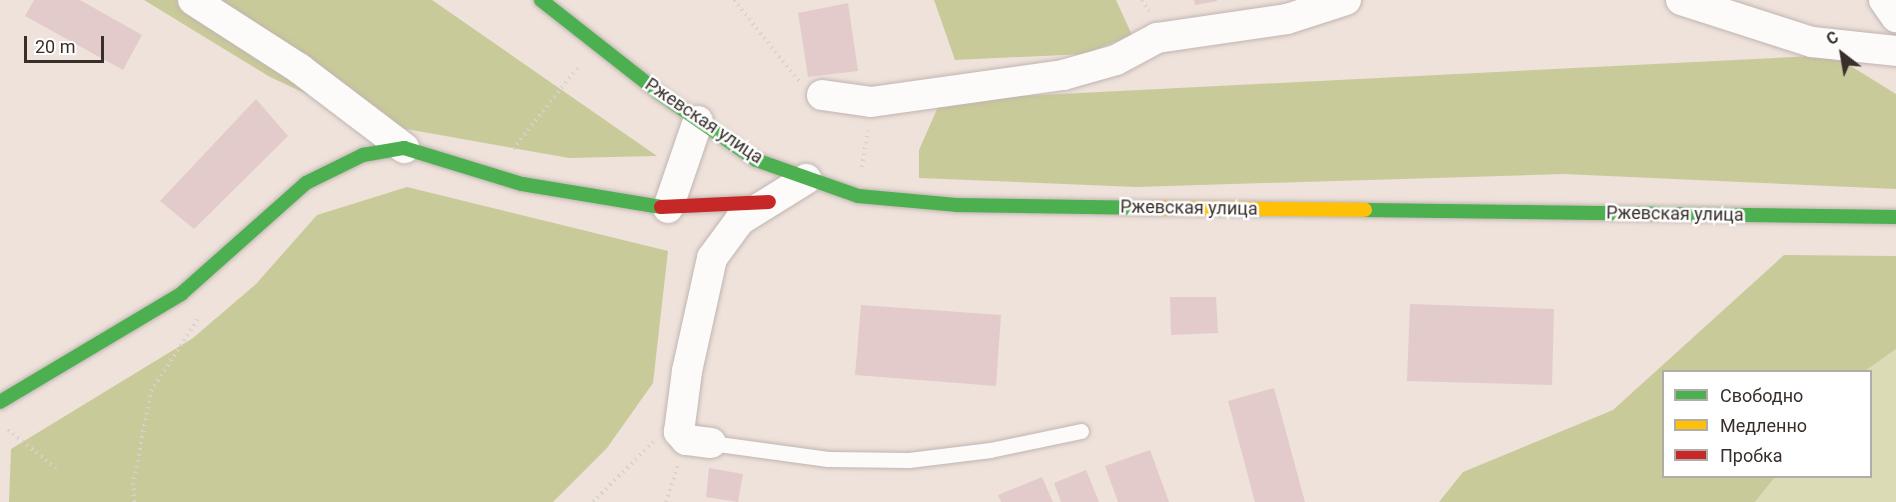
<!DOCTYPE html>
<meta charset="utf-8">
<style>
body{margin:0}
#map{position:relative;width:1896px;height:502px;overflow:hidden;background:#efe2db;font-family:Roboto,sans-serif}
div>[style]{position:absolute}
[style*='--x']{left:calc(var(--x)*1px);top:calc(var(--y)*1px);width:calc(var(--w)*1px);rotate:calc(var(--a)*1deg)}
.green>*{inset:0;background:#dbdbb5}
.forest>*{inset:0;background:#c9ca99}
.building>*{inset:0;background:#e2cbca}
.path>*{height:4px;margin-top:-2px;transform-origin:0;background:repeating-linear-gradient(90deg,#d6d2d0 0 1.5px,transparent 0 6px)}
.roads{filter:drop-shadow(0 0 2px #c0b5b1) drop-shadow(0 0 2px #c0b5b1)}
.lane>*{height:15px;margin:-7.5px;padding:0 7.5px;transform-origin:7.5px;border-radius:7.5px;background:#fdfbfa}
.street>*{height:30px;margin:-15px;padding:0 15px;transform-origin:15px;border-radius:15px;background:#fdfbfa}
.fast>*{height:14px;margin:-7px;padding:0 7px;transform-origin:7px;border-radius:7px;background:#4caf50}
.slow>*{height:14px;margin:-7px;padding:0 7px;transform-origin:7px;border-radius:7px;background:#ffc107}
.jam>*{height:14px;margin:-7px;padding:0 7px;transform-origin:7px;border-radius:7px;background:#c62828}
span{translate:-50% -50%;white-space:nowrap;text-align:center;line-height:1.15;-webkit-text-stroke:5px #fff;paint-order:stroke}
.street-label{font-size:18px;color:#382f2b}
.legend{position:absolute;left:1662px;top:370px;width:210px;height:108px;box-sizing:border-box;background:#fff;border:2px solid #afacaa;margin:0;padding:8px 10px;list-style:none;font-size:18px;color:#382f2b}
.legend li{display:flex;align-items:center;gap:12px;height:30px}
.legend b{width:30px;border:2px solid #afacaa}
.north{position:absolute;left:1812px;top:24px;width:60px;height:60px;-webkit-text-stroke:4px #fff;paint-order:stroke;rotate:329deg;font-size:16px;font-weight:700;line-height:24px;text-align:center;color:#382f2b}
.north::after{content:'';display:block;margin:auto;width:21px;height:27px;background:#382f2b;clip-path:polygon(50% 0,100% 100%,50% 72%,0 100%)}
.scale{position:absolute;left:24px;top:36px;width:80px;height:27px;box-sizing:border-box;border:3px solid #382f2b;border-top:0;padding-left:8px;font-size:18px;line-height:21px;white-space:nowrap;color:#382f2b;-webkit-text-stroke:4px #fff;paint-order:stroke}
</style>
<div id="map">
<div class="green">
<div style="clip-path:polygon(1896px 349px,1896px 502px,1755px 502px,1775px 477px,1870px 476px,1870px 372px,1865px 371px)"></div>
</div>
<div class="forest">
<div style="clip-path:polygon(144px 0,432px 0,657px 156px,569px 158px,367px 122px,270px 77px)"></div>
<div style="clip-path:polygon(934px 0,1116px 0,1132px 35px,1085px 54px,955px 60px)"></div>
<div style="clip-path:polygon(1833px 55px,1896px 94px,1896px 189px,1563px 174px,1136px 187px,919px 178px,919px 150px,941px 100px)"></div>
<div style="clip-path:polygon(407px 187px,668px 251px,653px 383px,607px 448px,553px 502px,9px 502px,11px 449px,193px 338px,256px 284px,317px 215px)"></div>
<div style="clip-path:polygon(1784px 255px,1896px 256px,1896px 349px,1865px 371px,1664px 372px,1664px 476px,1775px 477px,1755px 502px,1439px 502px,1463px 472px,1613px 410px)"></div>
</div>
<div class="building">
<div style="clip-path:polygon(34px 0,80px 0,142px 35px,123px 70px,25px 16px)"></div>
<div style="clip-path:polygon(1194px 0,1217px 0,1217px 1px,1195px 5px)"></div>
<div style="clip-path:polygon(848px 3px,858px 71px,808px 77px,798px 13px)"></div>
<div style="clip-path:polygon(256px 99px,288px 136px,194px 229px,160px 201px)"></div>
<div style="clip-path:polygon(1170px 297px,1216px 297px,1218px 333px,1171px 335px)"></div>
<div style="clip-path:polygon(1410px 304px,1554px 309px,1552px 385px,1407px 381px)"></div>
<div style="clip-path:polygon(861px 305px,1001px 315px,996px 386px,855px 375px)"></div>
<div style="clip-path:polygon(1274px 388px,1305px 502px,1255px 502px,1228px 401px)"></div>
<div style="clip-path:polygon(1150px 450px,1169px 502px,1118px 502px,1105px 466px)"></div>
<div style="clip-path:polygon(709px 468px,743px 474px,738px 502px,706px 497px)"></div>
<div style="clip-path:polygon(1086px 470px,1099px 502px,1061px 502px,1054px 483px)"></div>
<div style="clip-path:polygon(1042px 477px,1053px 502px,1001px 502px,998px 495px)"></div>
</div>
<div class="path">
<div style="--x:734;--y:0;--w:104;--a:51.3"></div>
<div style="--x:1142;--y:0;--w:13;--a:58"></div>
<div style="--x:513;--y:149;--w:106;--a:-51.5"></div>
<div style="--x:862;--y:167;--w:37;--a:-81"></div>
<div style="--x:8;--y:430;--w:61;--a:38.4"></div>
<div style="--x:134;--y:502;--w:17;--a:-93"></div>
<div style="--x:133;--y:485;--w:96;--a:-79.2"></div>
<div style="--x:151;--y:391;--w:86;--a:-56.9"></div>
<div style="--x:593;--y:502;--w:85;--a:-45"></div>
<div style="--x:666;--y:502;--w:38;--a:-72"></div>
</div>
<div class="roads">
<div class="lane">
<div style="--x:711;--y:443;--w:118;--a:7.8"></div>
<div style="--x:828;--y:459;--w:81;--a:0.7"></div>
<div style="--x:909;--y:460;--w:82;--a:-7"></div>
<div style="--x:990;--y:450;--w:93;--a:-11.8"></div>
</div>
<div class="street">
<div style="--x:193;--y:0;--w:127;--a:32.8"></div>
<div style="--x:300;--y:69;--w:131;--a:37.2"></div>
<div style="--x:1681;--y:0;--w:138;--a:17.8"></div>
<div style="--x:1812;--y:42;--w:84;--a:6.1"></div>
<div style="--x:1884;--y:0;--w:21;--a:55"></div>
<div style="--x:822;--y:95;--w:49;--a:8.1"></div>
<div style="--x:871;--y:102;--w:194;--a:-8"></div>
<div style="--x:1063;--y:75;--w:55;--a:-15.8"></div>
<div style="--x:1116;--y:60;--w:47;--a:-28.2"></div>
<div style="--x:1157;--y:38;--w:131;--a:-8.3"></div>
<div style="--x:1287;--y:19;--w:62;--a:-17.9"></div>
<div style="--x:668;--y:208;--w:92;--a:-71"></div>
<div style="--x:711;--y:443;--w:25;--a:-173"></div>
<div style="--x:686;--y:440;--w:11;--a:-131"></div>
<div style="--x:679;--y:432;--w:62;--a:-82.5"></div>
<div style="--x:687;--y:371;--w:116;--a:-77.5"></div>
<div style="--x:712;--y:258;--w:47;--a:-53.6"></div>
<div style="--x:740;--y:220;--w:78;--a:-31.8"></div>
</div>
<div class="fast">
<div style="--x:541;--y:0;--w:150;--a:38.2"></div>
<div style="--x:659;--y:93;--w:118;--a:34.6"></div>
<div style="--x:756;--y:160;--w:108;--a:19.4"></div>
<div style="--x:858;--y:196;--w:98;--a:5.2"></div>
<div style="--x:956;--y:205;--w:197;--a:0.9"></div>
<div style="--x:1365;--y:210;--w:531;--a:0.76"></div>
<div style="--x:0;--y:402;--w:211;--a:-30.8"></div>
<div style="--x:181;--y:294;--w:167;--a:-41.6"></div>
<div style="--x:306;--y:183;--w:64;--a:-26.2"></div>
<div style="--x:363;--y:155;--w:42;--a:-9.7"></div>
<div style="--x:404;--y:148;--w:123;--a:17"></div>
<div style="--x:522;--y:184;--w:141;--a:9.4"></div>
</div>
<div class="slow">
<div style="--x:1153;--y:208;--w:212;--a:0.5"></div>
</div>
<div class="jam">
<div style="--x:661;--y:207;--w:108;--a:-2.7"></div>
</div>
</div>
<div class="street-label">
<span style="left:704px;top:121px;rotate:34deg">Ржевская улица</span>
<span style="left:1189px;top:208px;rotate:1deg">Ржевская улица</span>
<span style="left:1675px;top:214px;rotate:1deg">Ржевская улица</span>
</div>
<ul class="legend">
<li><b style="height:8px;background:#4caf50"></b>Свободно</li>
<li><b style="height:8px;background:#ffc107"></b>Медленно</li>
<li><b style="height:8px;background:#c62828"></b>Пробка</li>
</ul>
<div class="north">С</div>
<div class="scale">20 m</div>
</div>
